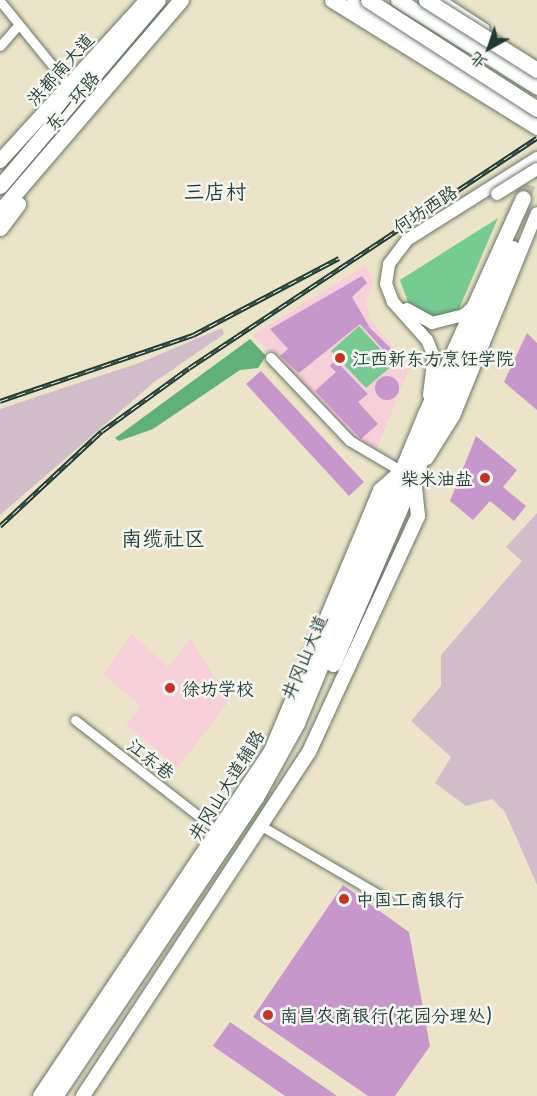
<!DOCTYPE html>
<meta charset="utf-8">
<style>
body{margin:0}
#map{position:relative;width:537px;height:1096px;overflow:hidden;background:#ece4c8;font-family:"Playpen Sans","LXGW WenKai TC",sans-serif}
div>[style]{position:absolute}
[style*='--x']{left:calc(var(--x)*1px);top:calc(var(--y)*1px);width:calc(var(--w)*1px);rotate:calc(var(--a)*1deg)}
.built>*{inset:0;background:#f6cfd8}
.industrial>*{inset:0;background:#d1bdca}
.green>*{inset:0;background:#76cc90}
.forest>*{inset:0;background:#60b07a}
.building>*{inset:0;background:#c797cc}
.round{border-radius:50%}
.trunk-tunnel>*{height:15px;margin-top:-7.5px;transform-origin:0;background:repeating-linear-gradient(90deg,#c3c3aa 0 15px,transparent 0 23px)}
.roads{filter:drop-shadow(0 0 2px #677768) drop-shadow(0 0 2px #677768)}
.minor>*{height:9px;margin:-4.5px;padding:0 4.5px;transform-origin:4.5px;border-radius:4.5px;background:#fff}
.tertiary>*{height:10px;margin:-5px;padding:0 5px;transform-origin:5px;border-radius:5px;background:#fff}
.secondary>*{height:12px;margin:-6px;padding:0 6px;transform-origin:6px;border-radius:6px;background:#fff}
.primary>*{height:14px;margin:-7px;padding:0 7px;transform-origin:7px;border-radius:7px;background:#fff}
.trunk>*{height:15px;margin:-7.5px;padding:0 7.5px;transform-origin:7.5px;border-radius:7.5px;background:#fff}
.rail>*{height:5px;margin-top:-2.5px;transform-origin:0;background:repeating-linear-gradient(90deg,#f6f6f2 0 9px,#1f3d34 0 18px);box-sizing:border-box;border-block:2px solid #1f3d34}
.bridges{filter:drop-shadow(0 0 2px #677768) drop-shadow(0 0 2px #677768)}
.secondary-bridge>*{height:12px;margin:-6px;padding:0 6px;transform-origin:6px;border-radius:6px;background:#fff}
.trunk-bridge>*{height:15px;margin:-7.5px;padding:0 7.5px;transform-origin:7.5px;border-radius:7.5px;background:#fff}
.dots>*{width:16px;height:16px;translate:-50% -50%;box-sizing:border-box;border:3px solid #f6f6f2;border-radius:50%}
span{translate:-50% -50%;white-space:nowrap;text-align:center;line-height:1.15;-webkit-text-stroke:5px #f6f6f2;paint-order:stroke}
.street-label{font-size:18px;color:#1f3d34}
.poi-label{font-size:18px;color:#1f3d34}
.left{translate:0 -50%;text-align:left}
.right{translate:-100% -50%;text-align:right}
.quarter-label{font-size:21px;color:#1f3d34}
.north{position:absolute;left:459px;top:18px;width:60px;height:60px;-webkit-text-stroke:4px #f6f6f2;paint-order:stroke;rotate:220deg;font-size:16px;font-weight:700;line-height:24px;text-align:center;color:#1f3d34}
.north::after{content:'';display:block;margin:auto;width:21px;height:27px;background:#1f3d34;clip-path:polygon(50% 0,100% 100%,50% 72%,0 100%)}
</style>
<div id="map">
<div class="built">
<div style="clip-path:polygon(365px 265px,374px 281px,366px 301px,370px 320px,410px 367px,374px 456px,253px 335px)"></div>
<div style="clip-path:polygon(132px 634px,168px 667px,191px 639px,229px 701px,178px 767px,126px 725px,141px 706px,103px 675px)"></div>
</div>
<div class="industrial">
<div style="clip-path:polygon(222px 328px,224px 334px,153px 383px,0 515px,0 409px,139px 363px)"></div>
<div style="clip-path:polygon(537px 513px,537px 885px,505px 812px,492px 799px,466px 806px,435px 783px,451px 757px,411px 721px,441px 686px,441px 655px,522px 561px,506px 547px)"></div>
</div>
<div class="green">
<div style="clip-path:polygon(498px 218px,458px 311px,437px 318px,409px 305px,400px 280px)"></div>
<div style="clip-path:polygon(359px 326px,394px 364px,366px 388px,331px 351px)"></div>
</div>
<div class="forest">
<div style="clip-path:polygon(250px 339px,266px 356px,258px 368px,240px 370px,153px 429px,119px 441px,115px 438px)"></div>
</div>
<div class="building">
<div style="clip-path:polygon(362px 276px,367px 283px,352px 297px,370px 328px,404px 361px,398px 366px,360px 324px,299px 373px,280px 356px,288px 349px,270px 329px)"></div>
<div style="clip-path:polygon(527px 333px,537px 343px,537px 410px,504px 382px)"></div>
<div style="clip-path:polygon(335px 360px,368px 394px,358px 402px,378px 424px,361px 439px,315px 391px,336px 372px,330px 366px)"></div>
<div style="clip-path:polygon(261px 371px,364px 482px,349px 496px,246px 384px)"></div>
<div class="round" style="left:375px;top:376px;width:24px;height:24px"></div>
<div style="clip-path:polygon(476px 436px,517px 470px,503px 487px,526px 506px,514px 521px,490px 501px,473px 520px,450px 501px)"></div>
<div style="clip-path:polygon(343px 885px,409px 932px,430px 1046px,395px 1096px,368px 1096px,253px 1017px)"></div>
<div style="clip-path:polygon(230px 1022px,337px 1096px,285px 1096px,213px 1046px)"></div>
</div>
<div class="trunk-tunnel">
<div style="--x:523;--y:198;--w:37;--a:-70"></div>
</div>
<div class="roads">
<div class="minor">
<div style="--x:351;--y:0;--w:204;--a:32.6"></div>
<div style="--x:442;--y:0;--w:51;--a:33.1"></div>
<div style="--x:0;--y:1;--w:109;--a:50.9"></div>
<div style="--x:0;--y:46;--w:28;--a:-49"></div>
<div style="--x:75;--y:720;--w:170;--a:37.8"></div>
<div style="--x:263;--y:827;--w:145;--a:30.3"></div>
</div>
<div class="tertiary">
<div style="--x:271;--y:358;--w:115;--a:46.4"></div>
<div style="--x:350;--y:441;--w:65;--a:30.5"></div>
</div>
<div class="secondary">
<div style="--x:407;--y:309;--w:29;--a:29"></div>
<div style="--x:432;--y:323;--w:33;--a:-14"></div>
<div style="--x:464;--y:315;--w:13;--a:-42"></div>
<div style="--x:429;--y:395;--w:38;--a:-83"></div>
<div style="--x:434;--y:357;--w:18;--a:-112"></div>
<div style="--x:427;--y:340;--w:51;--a:-131.8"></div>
<div style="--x:393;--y:302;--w:19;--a:-111"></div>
<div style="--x:386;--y:284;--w:20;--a:-81"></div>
<div style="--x:389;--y:264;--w:30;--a:-53"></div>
<div style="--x:407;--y:240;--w:154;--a:-32.2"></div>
<div style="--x:427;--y:459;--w:51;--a:-57.9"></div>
<div style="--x:454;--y:416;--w:219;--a:-67.8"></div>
</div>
<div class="primary">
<div style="--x:0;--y:161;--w:218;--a:-47.6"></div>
<div style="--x:40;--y:1096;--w:415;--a:-56.2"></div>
<div style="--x:271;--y:751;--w:283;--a:-67.3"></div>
<div style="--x:380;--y:490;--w:28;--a:-41"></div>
<div style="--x:83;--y:1096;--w:412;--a:-56.7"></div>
<div style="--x:309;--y:752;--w:260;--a:-65.2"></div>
<div style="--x:418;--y:516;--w:39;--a:-96"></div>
</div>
<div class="trunk">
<div style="--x:332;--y:0;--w:241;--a:31.8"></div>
<div style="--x:398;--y:0;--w:164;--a:32"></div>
<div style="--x:0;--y:186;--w:244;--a:-49.7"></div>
<div style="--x:0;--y:211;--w:278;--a:-49.4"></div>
<div style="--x:0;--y:228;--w:30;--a:-53"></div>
<div style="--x:333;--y:664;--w:453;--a:-66.7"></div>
<div style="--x:55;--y:1096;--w:360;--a:-56.1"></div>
<div style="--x:256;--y:797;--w:85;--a:-61"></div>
<div style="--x:297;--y:723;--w:334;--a:-67.5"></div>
<div style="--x:425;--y:414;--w:237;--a:-65.6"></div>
</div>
</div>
<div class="rail">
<div style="--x:0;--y:401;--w:204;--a:-18.9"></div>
<div style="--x:193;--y:335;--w:165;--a:-27.8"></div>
<div style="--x:0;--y:526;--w:139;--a:-43"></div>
<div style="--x:102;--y:431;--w:107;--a:-35.9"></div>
<div style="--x:189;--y:368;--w:417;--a:-33.5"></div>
</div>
<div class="bridges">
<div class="secondary-bridge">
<div style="--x:497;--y:194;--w:47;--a:-32"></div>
</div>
<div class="trunk-bridge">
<div style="--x:368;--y:0;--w:201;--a:32.8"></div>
<div style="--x:426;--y:0;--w:131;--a:32.2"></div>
</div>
</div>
<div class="dots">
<div style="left:340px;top:358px;background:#c8321e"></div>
<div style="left:485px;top:478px;background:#c8321e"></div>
<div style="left:170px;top:688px;background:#c8321e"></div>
<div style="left:344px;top:899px;background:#c8321e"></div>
<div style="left:268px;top:1015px;background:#c8321e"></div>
</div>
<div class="street-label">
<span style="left:60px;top:69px;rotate:-48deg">洪都南大道</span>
<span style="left:72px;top:101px;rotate:-49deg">东一环路</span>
<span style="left:425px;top:209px;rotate:-33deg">何坊西路</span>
<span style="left:304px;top:657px;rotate:-67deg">井冈山大道</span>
<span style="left:151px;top:759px;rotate:38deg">江东巷</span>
<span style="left:226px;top:785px;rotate:-58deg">井冈山大道辅路</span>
</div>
<div class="poi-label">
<span class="left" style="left:352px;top:358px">江西新东方烹饪学院</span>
<span class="right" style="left:473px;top:478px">柴米油盐</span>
<span class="left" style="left:182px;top:688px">徐坊学校</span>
<span class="left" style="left:356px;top:899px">中国工商银行</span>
<span class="left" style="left:280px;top:1015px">南昌农商银行(花园分理处)</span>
</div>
<div class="quarter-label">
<span style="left:215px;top:190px">三店村</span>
<span style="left:163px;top:537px">南缆社区</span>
</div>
<div class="north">北</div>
</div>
